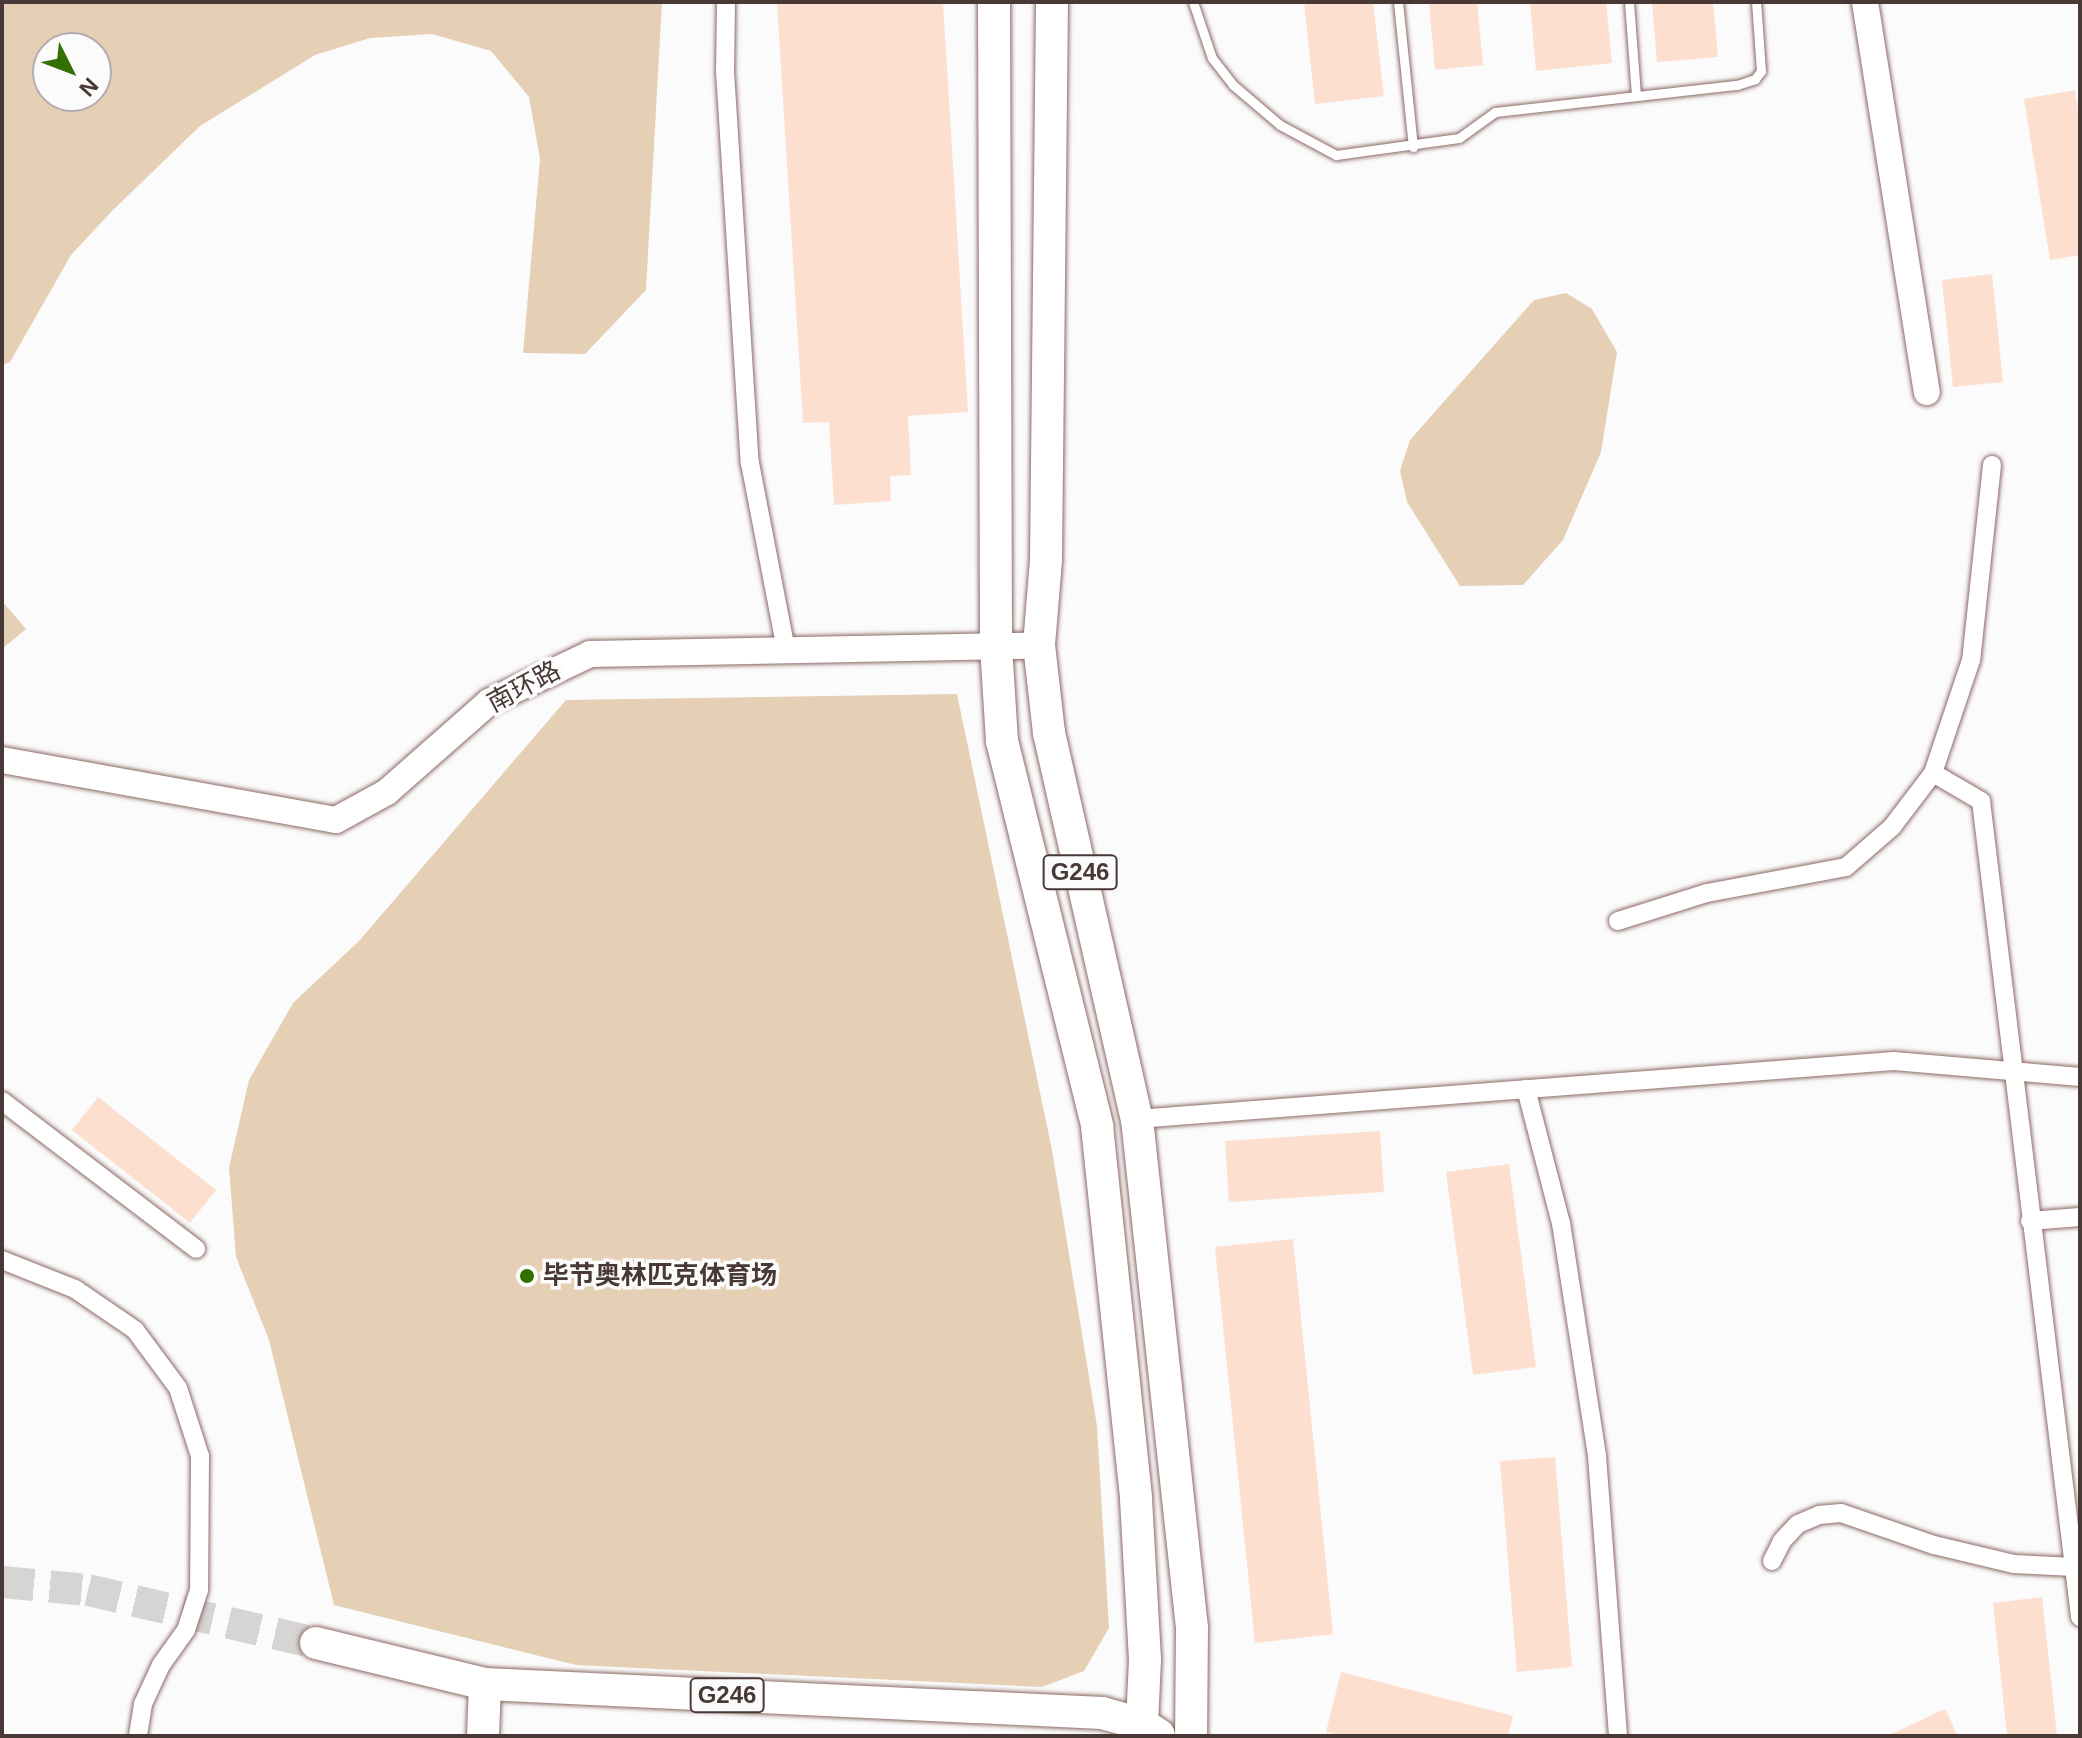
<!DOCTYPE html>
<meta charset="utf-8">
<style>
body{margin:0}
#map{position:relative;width:2082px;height:1738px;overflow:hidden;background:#fbfbfb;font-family:Arial,"Noto Sans SC",sans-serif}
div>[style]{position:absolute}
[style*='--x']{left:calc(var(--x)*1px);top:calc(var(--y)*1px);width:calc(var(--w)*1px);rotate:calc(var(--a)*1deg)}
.green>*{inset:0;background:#e5cfb5}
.building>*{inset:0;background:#fddfd0}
.highway-tunnel>*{height:32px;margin-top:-16px;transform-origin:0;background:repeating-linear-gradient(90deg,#d7d4d4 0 32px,transparent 0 48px)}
.roads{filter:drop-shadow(0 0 2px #8c6965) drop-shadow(0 0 2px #8c6965)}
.lane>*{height:9px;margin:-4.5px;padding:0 4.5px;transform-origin:4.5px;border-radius:4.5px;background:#fff}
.street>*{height:18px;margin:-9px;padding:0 9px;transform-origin:9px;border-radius:9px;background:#fff}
.secondary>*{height:26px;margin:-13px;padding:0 13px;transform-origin:13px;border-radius:13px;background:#fff}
.highway>*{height:32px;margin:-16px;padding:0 16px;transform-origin:16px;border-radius:16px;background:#fff}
.dots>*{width:22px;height:22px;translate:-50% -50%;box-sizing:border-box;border:4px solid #fbfbfb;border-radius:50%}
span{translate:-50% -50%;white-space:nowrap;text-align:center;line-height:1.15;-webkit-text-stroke:7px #fbfbfb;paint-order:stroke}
.shield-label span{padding:2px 6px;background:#fbfbfb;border:2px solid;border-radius:6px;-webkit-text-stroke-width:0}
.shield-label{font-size:24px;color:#483937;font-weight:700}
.street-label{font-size:26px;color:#483937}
.poi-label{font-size:26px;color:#483937;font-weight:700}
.left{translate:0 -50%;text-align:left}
.frame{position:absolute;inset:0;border:4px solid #483937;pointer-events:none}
.north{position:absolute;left:32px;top:32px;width:80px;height:80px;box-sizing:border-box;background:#fbfbfb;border:2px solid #b3adad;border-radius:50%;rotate:132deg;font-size:22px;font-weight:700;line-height:32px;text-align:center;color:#483937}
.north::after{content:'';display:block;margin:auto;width:28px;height:36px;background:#337004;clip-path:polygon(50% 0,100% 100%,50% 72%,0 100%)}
</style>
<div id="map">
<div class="green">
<div style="clip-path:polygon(evenodd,2px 2px,662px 2px,646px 290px,585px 354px,523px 353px,540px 159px,529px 97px,491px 51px,432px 34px,370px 38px,315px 55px,200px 126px,111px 212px,71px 255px,10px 362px,2px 365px,2px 2px,48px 48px,96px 48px,96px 96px,48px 96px,48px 48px)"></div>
<div style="clip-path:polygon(1566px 293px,1592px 309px,1617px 352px,1601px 452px,1563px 540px,1523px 585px,1460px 586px,1407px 502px,1400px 471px,1410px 440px,1534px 300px)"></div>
<div style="clip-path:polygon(2px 601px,26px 629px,2px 649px)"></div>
<div style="clip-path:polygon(957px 694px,1052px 1150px,1097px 1426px,1109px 1628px,1084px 1671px,1042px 1687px,576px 1665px,334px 1605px,269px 1340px,236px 1257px,229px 1168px,249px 1080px,293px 1003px,359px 941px,566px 700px)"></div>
</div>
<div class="building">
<div style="clip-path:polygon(777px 2px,943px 2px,968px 412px,908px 416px,911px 475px,890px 476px,891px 501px,834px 505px,829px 422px,803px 423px)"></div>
<div style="clip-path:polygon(1304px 2px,1373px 2px,1384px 96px,1315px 104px)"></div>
<div style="clip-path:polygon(1429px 2px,1477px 2px,1483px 65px,1435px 70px)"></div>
<div style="clip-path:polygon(1530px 2px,1606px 2px,1612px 63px,1536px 71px)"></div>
<div style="clip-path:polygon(1652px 2px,1713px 2px,1718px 57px,1657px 62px)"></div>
<div style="clip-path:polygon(2075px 90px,2080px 123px,2080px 255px,2050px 260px,2024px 99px)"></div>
<div style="clip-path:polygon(1992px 274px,2003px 382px,1953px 387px,1942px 280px)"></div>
<div style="clip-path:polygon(98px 1097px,216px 1190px,190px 1223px,72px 1130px)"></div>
<div style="clip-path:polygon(1380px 1131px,1384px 1192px,1229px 1202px,1225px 1141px)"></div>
<div style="clip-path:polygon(1509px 1164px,1536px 1367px,1473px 1375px,1446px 1172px)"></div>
<div style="clip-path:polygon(1293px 1239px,1333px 1634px,1255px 1643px,1215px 1247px)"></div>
<div style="clip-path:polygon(1555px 1457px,1572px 1667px,1517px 1672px,1500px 1461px)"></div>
<div style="clip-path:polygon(2042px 1597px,2057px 1736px,2007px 1736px,1993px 1603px)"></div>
<div style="clip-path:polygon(1341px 1672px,1513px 1716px,1508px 1736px,1340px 1736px,1326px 1732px)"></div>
<div style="clip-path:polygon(1945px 1709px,1958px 1736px,1887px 1736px)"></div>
</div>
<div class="highway-tunnel">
<div style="--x:2;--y:1582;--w:86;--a:5.3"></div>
<div style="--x:88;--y:1590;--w:234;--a:13.1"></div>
</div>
<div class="roads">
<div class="lane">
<div style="--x:1193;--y:2;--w:59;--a:71.3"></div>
<div style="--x:1212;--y:58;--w:34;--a:52"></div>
<div style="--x:1233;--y:85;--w:62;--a:40.4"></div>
<div style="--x:1280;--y:125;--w:64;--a:28.2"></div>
<div style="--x:1336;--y:155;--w:124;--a:-7.9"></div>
<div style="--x:1459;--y:138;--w:44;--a:-35.8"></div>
<div style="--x:1495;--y:112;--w:244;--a:-6.4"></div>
<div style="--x:1737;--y:85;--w:19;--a:-18"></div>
<div style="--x:1755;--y:79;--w:10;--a:-53"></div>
<div style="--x:1761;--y:71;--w:69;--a:-94.1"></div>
<div style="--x:1398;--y:2;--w:146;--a:84.1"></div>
<div style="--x:1629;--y:2;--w:94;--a:85.7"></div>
</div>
<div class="street">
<div style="--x:726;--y:2;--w:69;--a:90.8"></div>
<div style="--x:725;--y:71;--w:393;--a:86.4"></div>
<div style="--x:750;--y:463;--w:190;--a:79.1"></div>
<div style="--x:1992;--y:465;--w:196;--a:96.1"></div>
<div style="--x:1971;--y:660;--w:119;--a:108.6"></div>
<div style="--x:1933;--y:773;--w:56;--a:30.3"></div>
<div style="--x:1981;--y:801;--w:822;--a:83.08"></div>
<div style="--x:1618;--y:921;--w:93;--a:-17.5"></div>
<div style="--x:1707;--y:893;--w:141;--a:-10.6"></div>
<div style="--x:1846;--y:867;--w:61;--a:-41"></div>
<div style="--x:1892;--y:827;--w:68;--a:-52.8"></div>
<div style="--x:1526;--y:1089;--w:138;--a:75.4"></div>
<div style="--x:1561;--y:1223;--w:236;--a:81.2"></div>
<div style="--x:1597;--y:1456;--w:281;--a:85.7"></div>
<div style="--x:2;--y:1101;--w:244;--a:37.3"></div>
<div style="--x:1137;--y:1119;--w:759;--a:-4.38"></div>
<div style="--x:1894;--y:1061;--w:187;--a:4.9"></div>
<div style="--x:2030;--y:1221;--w:50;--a:-4.6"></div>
<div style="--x:2;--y:1260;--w:79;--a:21.7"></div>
<div style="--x:75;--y:1289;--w:73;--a:34.3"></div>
<div style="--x:135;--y:1330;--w:72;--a:53.4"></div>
<div style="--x:178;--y:1388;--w:71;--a:72.1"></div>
<div style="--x:200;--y:1456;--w:134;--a:90.4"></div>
<div style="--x:199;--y:1590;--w:42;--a:108"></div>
<div style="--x:186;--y:1630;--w:43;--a:125.5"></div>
<div style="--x:161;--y:1665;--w:43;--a:114.8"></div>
<div style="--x:143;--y:1704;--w:32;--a:99"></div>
<div style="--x:1772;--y:1561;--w:22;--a:-63"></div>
<div style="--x:1782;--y:1541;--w:23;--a:-47"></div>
<div style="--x:1798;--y:1524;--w:23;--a:-23"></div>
<div style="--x:1819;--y:1515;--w:22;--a:-5"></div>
<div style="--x:1841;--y:1513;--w:98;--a:19"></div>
<div style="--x:1934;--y:1545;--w:82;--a:13.4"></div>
<div style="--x:2014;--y:1564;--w:60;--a:2.9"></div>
</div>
<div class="secondary">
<div style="--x:1865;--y:2;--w:395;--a:81"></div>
<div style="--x:2;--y:760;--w:339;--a:10.2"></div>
<div style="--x:336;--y:820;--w:58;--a:-28.8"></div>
<div style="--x:387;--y:792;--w:136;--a:-41.4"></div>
<div style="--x:489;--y:702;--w:112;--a:-25.4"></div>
<div style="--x:590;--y:654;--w:449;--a:-1.1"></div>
</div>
<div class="highway">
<div style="--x:994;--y:2;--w:644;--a:89.82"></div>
<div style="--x:996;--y:646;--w:95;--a:86.4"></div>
<div style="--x:1002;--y:741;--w:397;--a:76.1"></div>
<div style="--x:1097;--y:1126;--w:375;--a:84"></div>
<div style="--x:1136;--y:1499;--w:160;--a:86.8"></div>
<div style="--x:1145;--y:1659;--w:65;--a:92.6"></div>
<div style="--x:1052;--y:2;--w:558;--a:90.62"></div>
<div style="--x:1046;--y:560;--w:85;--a:94.7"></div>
<div style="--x:1039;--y:645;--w:89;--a:83.5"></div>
<div style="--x:1049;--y:733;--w:396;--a:77.2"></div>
<div style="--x:1137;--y:1119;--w:512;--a:83.83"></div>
<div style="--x:1192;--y:1628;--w:108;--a:90.5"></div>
<div style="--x:316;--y:1643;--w:174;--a:13.6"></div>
<div style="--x:485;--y:1684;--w:618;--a:2.69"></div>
<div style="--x:1102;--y:1713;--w:41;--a:15.4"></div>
<div style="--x:1142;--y:1724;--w:20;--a:33"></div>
<div style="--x:483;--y:1736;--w:52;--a:-87.8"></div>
</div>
</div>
<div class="dots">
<div style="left:527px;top:1276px;background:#337004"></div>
</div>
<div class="shield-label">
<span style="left:1080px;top:872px">G246</span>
<span style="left:727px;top:1695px">G246</span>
</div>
<div class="street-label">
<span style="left:524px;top:687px;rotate:-28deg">南环路</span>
</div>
<div class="poi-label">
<span class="left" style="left:543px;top:1276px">毕节奥林匹克体育场</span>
</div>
<div class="frame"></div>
<div class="north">N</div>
</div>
